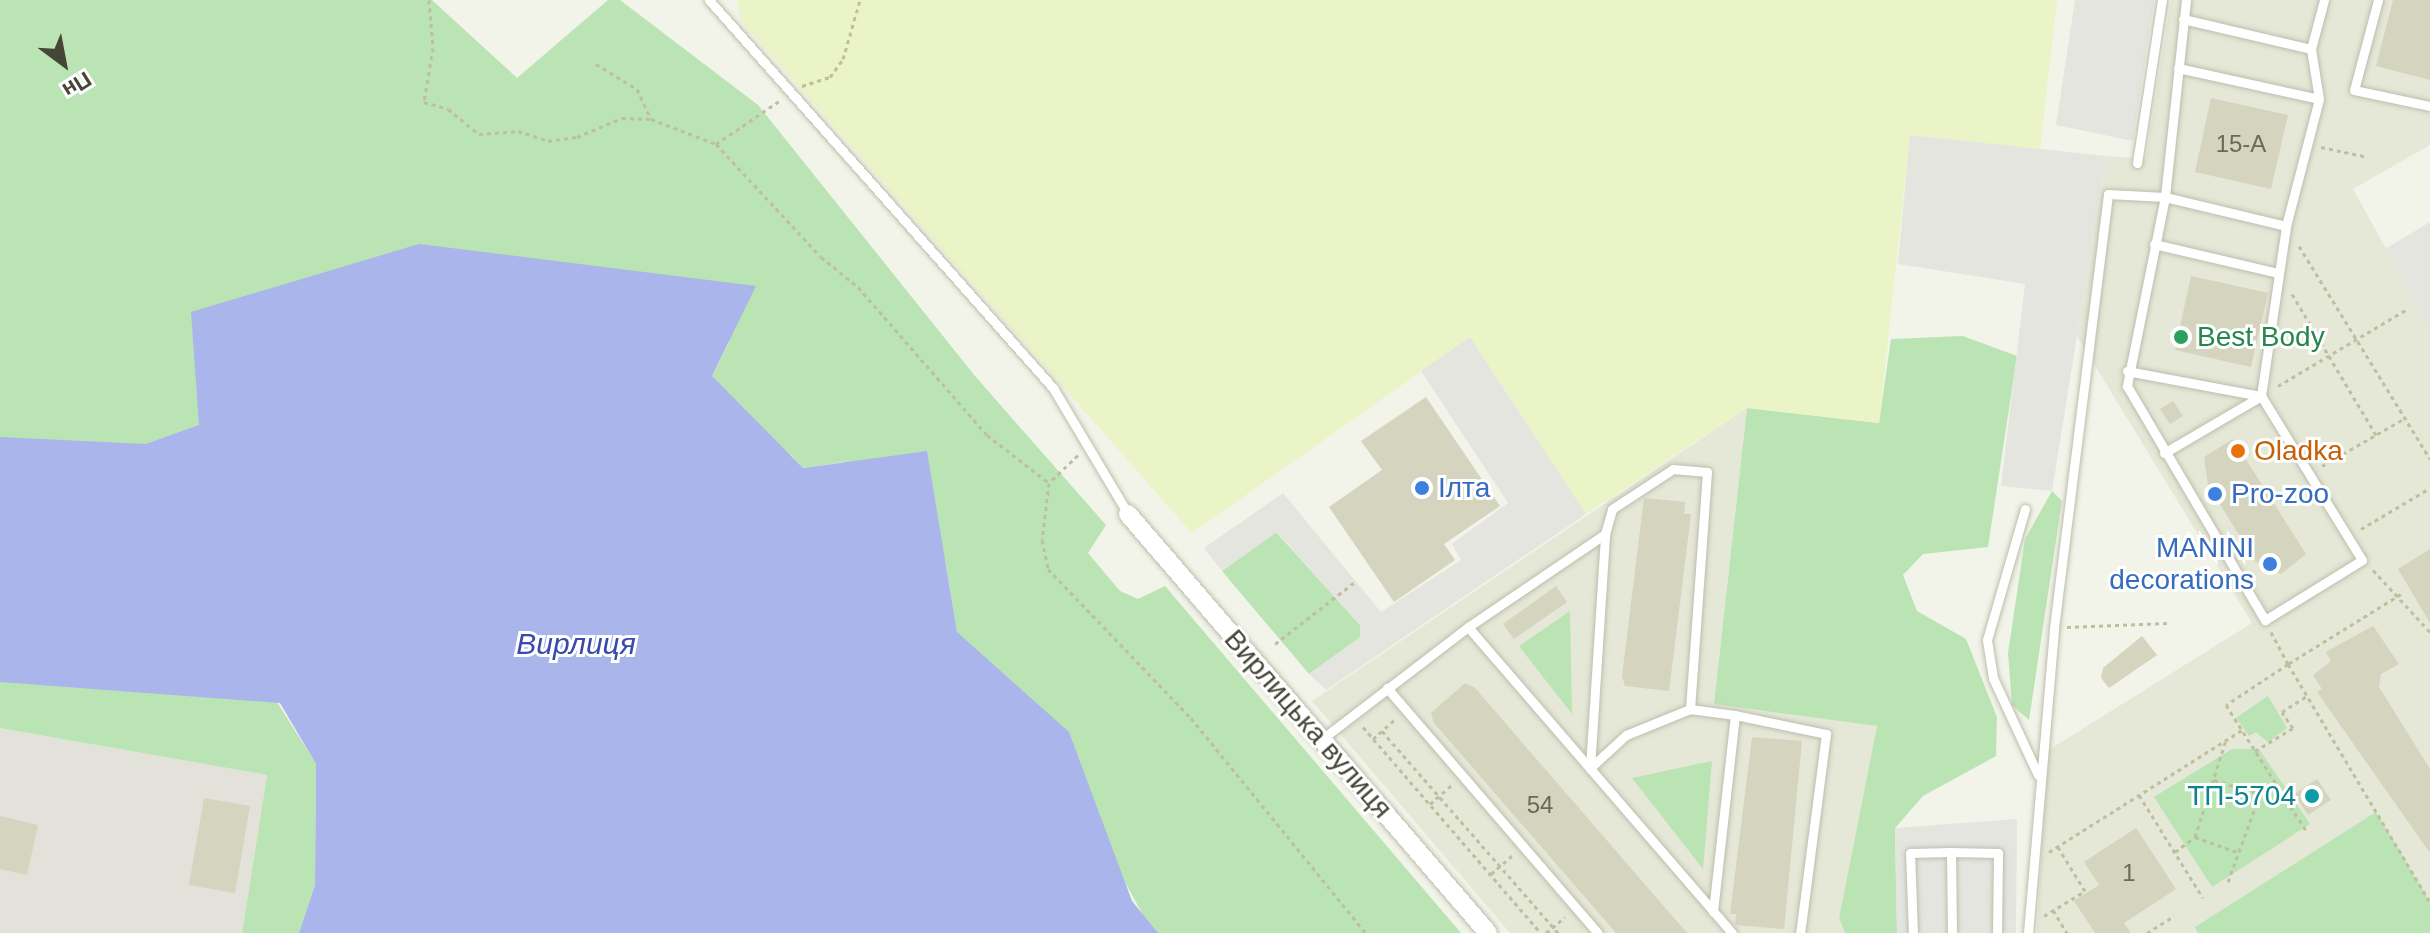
<!DOCTYPE html>
<meta charset="utf-8">
<style>
body{margin:0}
#map{position:relative;width:2430px;height:933px;overflow:hidden;background:#f2f3e9;font-family:Helvetica,sans-serif}
div>[style]{position:absolute}
[style*='--x']{left:calc(var(--x)*1px);top:calc(var(--y)*1px);width:calc(var(--w)*1px);rotate:calc(var(--a)*1deg)}
.residential>*{inset:0;background:#e5e7d7}
.industrial>*{inset:0;background:#e3e2da}
.green>*{inset:0;background:#bbe4b4}
.sand>*{inset:0;background:#ebf4c7}
.parking>*{inset:0;background:#e5e5e0}
.water>*{inset:0;background:#a9b5eb}
.building>*{inset:0;background:#d4d4bf}
.path>*{height:3px;margin-top:-1.5px;transform-origin:0;background:repeating-linear-gradient(90deg,#bdbf9e 0 4px,transparent 0 8px)}
.roads{filter:drop-shadow(0 0 2px #bdbeac) drop-shadow(0 0 2px #bdbeac)}
.lane>*{height:9px;margin:-4.5px;padding:0 4.5px;transform-origin:4.5px;border-radius:4.5px;background:#fff}
.street>*{height:18px;margin:-9px;padding:0 9px;transform-origin:9px;border-radius:9px;background:#fff}
.dots>*{width:22px;height:22px;translate:-50% -50%;box-sizing:border-box;border:4px solid #fff;border-radius:50%}
span{translate:-50% -50%;white-space:nowrap;text-align:center;line-height:1.15;-webkit-text-stroke:6px #fff;paint-order:stroke}
.number-label{font-size:24px;color:#6a6a5a}
.number-label span{-webkit-text-stroke-width:0}
.leisure-label{font-size:28px;color:#27864d}
.left{translate:0 -50%;text-align:left}
.food-label{font-size:28px;color:#c56008}
.shop-label{font-size:28px;color:#366cbe}
.right{translate:-100% -50%;text-align:right}
.street-label{font-size:28px;color:#464638}
.culture-label{font-size:28px;color:#0d838f}
.water-label{font-size:30px;color:#384bab;font-style:italic}
.north{position:absolute;left:24px;top:24px;width:80px;height:80px;-webkit-text-stroke:6px #fff;paint-order:stroke;rotate:148deg;font-size:22px;font-weight:700;line-height:32px;text-align:center;color:#464638}
.north::after{content:'';display:block;margin:auto;width:28px;height:36px;background:#464638;clip-path:polygon(50% 0,100% 100%,50% 72%,0 100%)}
</style>
<div id="map">
<div class="residential">
<div style="clip-path:polygon(2171px 0,2430px 0,2430px 145px,2353px 189px,2430px 328px,2430px 933px,2037px 933px,2047px 751px,2252px 623px,2077px 336px,2106px 156px,2146px 159px)"></div>
<div style="clip-path:polygon(1747px 408px,1714px 703px,1877px 726px,1839px 918px,1845px 933px,1510px 933px,1312px 701px)"></div>
</div>
<div class="industrial">
<div style="clip-path:polygon(0 728px,267px 775px,242px 933px,0 933px)"></div>
</div>
<div class="green">
<div style="clip-path:polygon(0 0,432px 0,517px 78px,608px 0,620px 0,758px 105px,975px 376px,1106px 525px,1088px 553px,1120px 591px,1138px 599px,1165px 586px,1461px 933px,1153px 933px,1016px 685px,957px 633px,945px 559px,844px 462px,803px 468px,791px 455px,767px 452px,712px 376px,729px 342px,219px 443px,0 548px)"></div>
<div style="clip-path:polygon(1963px 336px,2017px 356px,1988px 547px,1923px 554px,1903px 575px,1917px 611px,1966px 639px,1997px 717px,1996px 756px,1923px 796px,1895px 828px,1897px 933px,1845px 933px,1839px 918px,1877px 726px,1714px 704px,1747px 408px,1879px 423px,1891px 339px)"></div>
<div style="clip-path:polygon(2052px 491px,2062px 501px,2029px 720px,2012px 705px,2008px 653px,2025px 539px)"></div>
<div style="clip-path:polygon(1276px 532px,1360px 625px,1361px 637px,1309px 674px,1222px 571px)"></div>
<div style="clip-path:polygon(1570px 611px,1572px 714px,1519px 646px)"></div>
<div style="clip-path:polygon(0 673px,260px 675px,316px 764px,315px 885px,299px 933px,242px 933px,267px 775px,0 728px)"></div>
<div style="clip-path:polygon(2268px 696px,2287px 728px,2268px 742px,2256px 732px,2249px 736px,2236px 718px)"></div>
<div style="clip-path:polygon(2232px 749px,2259px 749px,2310px 824px,2212px 887px,2154px 797px)"></div>
<div style="clip-path:polygon(1712px 761px,1703px 869px,1632px 778px)"></div>
<div style="clip-path:polygon(2376px 812px,2430px 902px,2430px 933px,2198px 933px,2195px 927px)"></div>
</div>
<div class="sand">
<div style="clip-path:polygon(737px 0,2057px 0,2040px 149px,1910px 135px,1879px 423px,1747px 408px,1586px 514px,1470px 337px,1192px 533px,741px 21px)"></div>
</div>
<div class="parking">
<div style="clip-path:polygon(2075px 0,2154px 0,2133px 141px,2056px 125px)"></div>
<div style="clip-path:polygon(1910px 135px,2106px 156px,2052px 491px,2001px 486px,2025px 284px,1898px 264px)"></div>
<div style="clip-path:polygon(2430px 222px,2430px 329px,2385px 249px)"></div>
<div style="clip-path:polygon(1470px 337px,1586px 514px,1326px 690px,1309px 674px,1360px 637px,1360px 625px,1277px 532px,1222px 571px,1204px 548px,1283px 493px,1381px 612px,1461px 560px,1452px 544px,1508px 503px,1421px 371px)"></div>
<div style="clip-path:polygon(2017px 819px,2016px 933px,1897px 933px,1895px 828px)"></div>
</div>
<div class="water">
<div style="clip-path:polygon(419px 244px,756px 286px,712px 376px,803px 468px,927px 451px,957px 632px,1069px 732px,1132px 901px,1158px 933px,299px 933px,315px 885px,316px 764px,280px 703px,0 682px,0 437px,146px 444px,199px 425px,191px 312px)"></div>
</div>
<div class="building">
<div style="clip-path:polygon(2393px 0,2430px 0,2430px 80px,2376px 66px)"></div>
<div style="clip-path:polygon(2211px 98px,2288px 115px,2271px 189px,2195px 172px)"></div>
<div style="clip-path:polygon(2191px 276px,2268px 293px,2251px 367px,2175px 350px)"></div>
<div style="clip-path:polygon(1426px 397px,1500px 506px,1444px 544px,1455px 560px,1394px 602px,1329px 507px,1382px 470px,1361px 441px)"></div>
<div style="clip-path:polygon(2173px 401px,2183px 416px,2170px 424px,2160px 409px)"></div>
<div style="clip-path:polygon(2233px 439px,2306px 554px,2281px 574px,2255px 561px,2208px 485px,2204px 457px)"></div>
<div style="clip-path:polygon(1644px 498px,1685px 502px,1684px 514px,1691px 514px,1669px 691px,1625px 686px,1622px 676px)"></div>
<div style="clip-path:polygon(2430px 549px,2430px 623px,2398px 569px)"></div>
<div style="clip-path:polygon(1556px 586px,1567px 602px,1514px 639px,1503px 624px)"></div>
<div style="clip-path:polygon(2373px 626px,2399px 664px,2381px 674px,2379px 687px,2430px 769px,2430px 853px,2317px 692px,2322px 689px,2313px 675px,2331px 661px,2326px 652px)"></div>
<div style="clip-path:polygon(2142px 636px,2157px 655px,2109px 688px,2101px 678px,2103px 668px)"></div>
<div style="clip-path:polygon(1465px 683px,1475px 688px,1687px 933px,1616px 933px,1434px 723px,1431px 713px)"></div>
<div style="clip-path:polygon(1752px 737px,1802px 741px,1784px 929px,1735px 925px,1736px 914px,1730px 914px)"></div>
<div style="clip-path:polygon(2317px 779px,2331px 800px,2308px 815px,2294px 794px)"></div>
<div style="clip-path:polygon(204px 798px,250px 806px,235px 893px,189px 885px)"></div>
<div style="clip-path:polygon(0 816px,38px 825px,27px 875px,0 869px)"></div>
<div style="clip-path:polygon(2136px 828px,2176px 889px,2124px 923px,2131px 933px,2095px 933px,2074px 901px,2099px 885px,2084px 862px)"></div>
</div>
<div class="path">
<div style="--x:429;--y:0;--w:48;--a:85.2"></div>
<div style="--x:433;--y:48;--w:55;--a:99.5"></div>
<div style="--x:424;--y:102;--w:25;--a:16"></div>
<div style="--x:448;--y:109;--w:40;--a:39"></div>
<div style="--x:479;--y:134;--w:39;--a:-4"></div>
<div style="--x:518;--y:131;--w:32;--a:18"></div>
<div style="--x:548;--y:141;--w:29;--a:-8"></div>
<div style="--x:577;--y:137;--w:49;--a:-22.9"></div>
<div style="--x:622;--y:118;--w:29;--a:2"></div>
<div style="--x:651;--y:119;--w:70;--a:21"></div>
<div style="--x:716;--y:144;--w:154;--a:47.1"></div>
<div style="--x:821;--y:257;--w:48;--a:39"></div>
<div style="--x:858;--y:287;--w:196;--a:48.9"></div>
<div style="--x:987;--y:435;--w:78;--a:37.7"></div>
<div style="--x:596;--y:64;--w:48;--a:31.4"></div>
<div style="--x:637;--y:89;--w:33;--a:65"></div>
<div style="--x:802;--y:86;--w:29;--a:-18"></div>
<div style="--x:830;--y:77;--w:22;--a:-54"></div>
<div style="--x:843;--y:59;--w:61;--a:-73.9"></div>
<div style="--x:716;--y:144;--w:76;--a:-34.3"></div>
<div style="--x:2321;--y:147;--w:48;--a:12"></div>
<div style="--x:2299;--y:246;--w:250;--a:58.4"></div>
<div style="--x:2292;--y:294;--w:164;--a:59.2"></div>
<div style="--x:2278;--y:386;--w:150;--a:-30.8"></div>
<div style="--x:1078;--y:455;--w:40;--a:136"></div>
<div style="--x:1049;--y:483;--w:57;--a:97"></div>
<div style="--x:1042;--y:540;--w:30;--a:78"></div>
<div style="--x:1048;--y:569;--w:207;--a:46.2"></div>
<div style="--x:1191;--y:718;--w:277;--a:50.9"></div>
<div style="--x:2322;--y:466;--w:96;--a:-30"></div>
<div style="--x:2361;--y:529;--w:80;--a:-30.7"></div>
<div style="--x:2373;--y:570;--w:84;--a:47.4"></div>
<div style="--x:2401;--y:594;--w:133;--a:148.2"></div>
<div style="--x:2288;--y:664;--w:277;--a:59.2"></div>
<div style="--x:2067;--y:627;--w:100;--a:-2.3"></div>
<div style="--x:2271;--y:632;--w:36;--a:62"></div>
<div style="--x:2288;--y:664;--w:74;--a:146.5"></div>
<div style="--x:2226;--y:705;--w:151;--a:57.5"></div>
<div style="--x:1275;--y:644;--w:103;--a:-37.9"></div>
<div style="--x:1363;--y:727;--w:272;--a:49.2"></div>
<div style="--x:1382;--y:731;--w:268;--a:48.9"></div>
<div style="--x:1373;--y:739;--w:28;--a:-42"></div>
<div style="--x:2255;--y:751;--w:44;--a:-31.2"></div>
<div style="--x:2293;--y:728;--w:19;--a:-125"></div>
<div style="--x:2282;--y:712;--w:30;--a:-33"></div>
<div style="--x:2214;--y:780;--w:48;--a:16.9"></div>
<div style="--x:2139;--y:795;--w:121;--a:58.1"></div>
<div style="--x:1430;--y:804;--w:29;--a:-41"></div>
<div style="--x:2195;--y:837;--w:45;--a:19.7"></div>
<div style="--x:2049;--y:852;--w:228;--a:-32.3"></div>
<div style="--x:2175;--y:852;--w:25;--a:-37"></div>
<div style="--x:2195;--y:837;--w:102;--a:-72.3"></div>
<div style="--x:1491;--y:874;--w:28;--a:-41"></div>
<div style="--x:2228;--y:882;--w:94;--a:-70"></div>
<div style="--x:2260;--y:794;--w:19;--a:-32"></div>
<div style="--x:2053;--y:910;--w:27;--a:59"></div>
<div style="--x:2044;--y:916;--w:48;--a:-31.4"></div>
<div style="--x:2085;--y:891;--w:52;--a:-121.5"></div>
<div style="--x:1546;--y:933;--w:25;--a:-40"></div>
<div style="--x:2147;--y:933;--w:32;--a:-32"></div>
</div>
<div class="roads">
<div class="lane">
<div style="--x:709;--y:0;--w:519;--a:48.44"></div>
<div style="--x:1053;--y:388;--w:147;--a:59.2"></div>
<div style="--x:2186;--y:0;--w:198;--a:96.1"></div>
<div style="--x:2165;--y:197;--w:124;--a:13.5"></div>
<div style="--x:2286;--y:226;--w:131;--a:-75.4"></div>
<div style="--x:2319;--y:99;--w:51;--a:-99.1"></div>
<div style="--x:2378;--y:0;--w:93;--a:104.9"></div>
<div style="--x:2354;--y:90;--w:78;--a:11.9"></div>
<div style="--x:2183;--y:19;--w:131;--a:13.2"></div>
<div style="--x:2311;--y:49;--w:51;--a:-75.1"></div>
<div style="--x:2178;--y:68;--w:144;--a:12.4"></div>
<div style="--x:2137;--y:163;--w:165;--a:-81.3"></div>
<div style="--x:2154;--y:244;--w:128;--a:13.1"></div>
<div style="--x:2127;--y:371;--w:136;--a:10.6"></div>
<div style="--x:2164;--y:453;--w:113;--a:-30.4"></div>
<div style="--x:2025;--y:509;--w:136;--a:106.2"></div>
<div style="--x:1987;--y:640;--w:38;--a:81"></div>
<div style="--x:1993;--y:678;--w:107;--a:65.1"></div>
<div style="--x:1468;--y:627;--w:404;--a:49.2"></div>
<div style="--x:1387;--y:688;--w:323;--a:49.3"></div>
<div style="--x:1690;--y:709;--w:45;--a:7.6"></div>
<div style="--x:1735;--y:715;--w:198;--a:96.4"></div>
<div style="--x:1735;--y:715;--w:93;--a:11.8"></div>
<div style="--x:1826;--y:734;--w:201;--a:97.4"></div>
<div style="--x:1322;--y:739;--w:184;--a:-37.5"></div>
<div style="--x:1468;--y:627;--w:166;--a:-34.2"></div>
<div style="--x:1605;--y:534;--w:26;--a:-74"></div>
<div style="--x:1612;--y:509;--w:73;--a:-33.3"></div>
<div style="--x:1673;--y:469;--w:34;--a:5"></div>
<div style="--x:1707;--y:472;--w:238;--a:94.1"></div>
<div style="--x:1690;--y:709;--w:69;--a:157.9"></div>
<div style="--x:1626;--y:735;--w:49;--a:137.5"></div>
<div style="--x:1590;--y:768;--w:234;--a:-86.3"></div>
<div style="--x:1951;--y:852;--w:81;--a:89.3"></div>
<div style="--x:1913;--y:933;--w:80;--a:-92.1"></div>
<div style="--x:1910;--y:853;--w:41;--a:-1.4"></div>
<div style="--x:1951;--y:852;--w:47;--a:1.2"></div>
<div style="--x:1998;--y:853;--w:80;--a:90.7"></div>
<div style="--x:2028;--y:933;--w:306;--a:-85.1"></div>
<div style="--x:2054;--y:628;--w:437;--a:-82.9"></div>
<div style="--x:2108;--y:194;--w:57;--a:3"></div>
<div style="--x:2165;--y:197;--w:193;--a:101.4"></div>
<div style="--x:2127;--y:386;--w:272;--a:59.5"></div>
<div style="--x:2265;--y:620;--w:114;--a:-31.7"></div>
<div style="--x:2362;--y:560;--w:193;--a:-121.6"></div>
<div style="--x:2261;--y:396;--w:172;--a:-81.6"></div>
</div>
<div class="street">
<div style="--x:1128;--y:514;--w:552;--a:49.33"></div>
</div>
</div>
<div class="dots">
<div style="left:2181px;top:337px;background:#2e9e5b"></div>
<div style="left:2238px;top:451px;background:#e8710a"></div>
<div style="left:1422px;top:488px;background:#3f7fe0"></div>
<div style="left:2215px;top:494px;background:#3f7fe0"></div>
<div style="left:2270px;top:564px;background:#3f7fe0"></div>
<div style="left:2312px;top:796px;background:#0f9aa8"></div>
</div>
<div class="number-label">
<span style="left:2241px;top:144px">15-А</span>
<span style="left:1540px;top:805px">54</span>
<span style="left:2129px;top:873px">1</span>
</div>
<div class="leisure-label">
<span class="left" style="left:2197px;top:337px">Best Body</span>
</div>
<div class="food-label">
<span class="left" style="left:2254px;top:451px">Oladka</span>
</div>
<div class="shop-label">
<span class="left" style="left:1438px;top:488px">Ілта</span>
<span class="left" style="left:2231px;top:494px">Pro-zoo</span>
<span class="right" style="left:2254px;top:564px">MANINI<br>decorations</span>
</div>
<div class="street-label">
<span style="left:1308px;top:724px;rotate:49deg">Вирлицька вулиця</span>
</div>
<div class="culture-label">
<span class="right" style="left:2296px;top:796px">ТП-5704</span>
</div>
<div class="water-label">
<span style="left:576px;top:644px">Вирлиця</span>
</div>
<div class="north">Пн</div>
</div>
